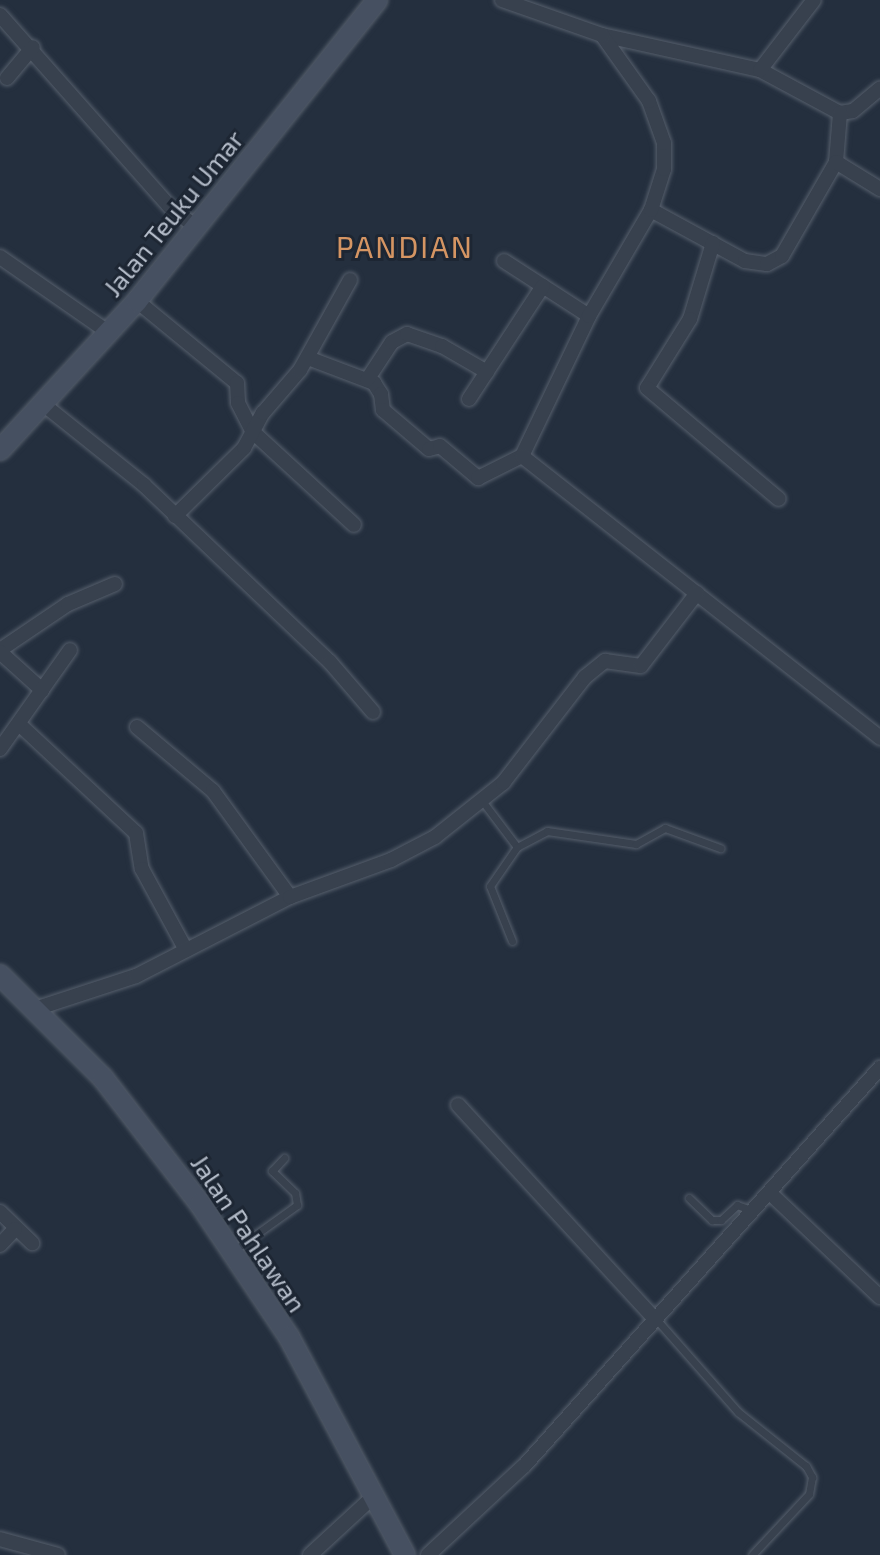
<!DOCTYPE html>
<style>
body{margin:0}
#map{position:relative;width:880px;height:1555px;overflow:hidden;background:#242f3e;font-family:"Exo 2",sans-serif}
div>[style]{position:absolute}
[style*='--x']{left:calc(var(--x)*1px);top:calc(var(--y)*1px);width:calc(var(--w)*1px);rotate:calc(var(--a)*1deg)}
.roads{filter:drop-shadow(0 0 2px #565f6c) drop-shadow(0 0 2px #565f6c)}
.service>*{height:7px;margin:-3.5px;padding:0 3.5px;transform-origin:3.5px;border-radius:3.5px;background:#38414e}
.minor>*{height:14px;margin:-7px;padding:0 7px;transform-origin:7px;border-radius:7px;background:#38414e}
.secondary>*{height:20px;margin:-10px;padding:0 10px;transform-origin:10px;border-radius:10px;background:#465061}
span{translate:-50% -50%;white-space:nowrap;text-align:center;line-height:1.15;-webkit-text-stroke:6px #1d2633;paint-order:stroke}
.street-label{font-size:26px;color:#b4bcc9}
.quarter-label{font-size:30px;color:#d59563;letter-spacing:2px}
</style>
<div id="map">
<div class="roads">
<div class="service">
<div style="--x:483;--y:802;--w:56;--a:52.9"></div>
<div style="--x:517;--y:847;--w:34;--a:-28"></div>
<div style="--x:547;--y:831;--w:90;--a:8.3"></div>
<div style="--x:636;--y:844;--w:33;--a:-29"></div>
<div style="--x:665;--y:828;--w:59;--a:20"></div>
<div style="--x:512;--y:941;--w:59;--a:-111.8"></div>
<div style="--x:490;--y:886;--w:47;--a:-55.3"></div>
<div style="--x:689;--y:1198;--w:32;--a:44"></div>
<div style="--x:712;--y:1220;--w:9;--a:0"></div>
<div style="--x:721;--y:1220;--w:22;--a:-43"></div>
<div style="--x:737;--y:1205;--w:15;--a:20"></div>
<div style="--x:233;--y:1251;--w:79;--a:-35.7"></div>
<div style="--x:297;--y:1205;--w:12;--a:-99"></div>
<div style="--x:295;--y:1193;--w:32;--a:-136"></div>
<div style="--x:272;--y:1171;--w:18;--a:-47"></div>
<div style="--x:656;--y:1319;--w:124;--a:48.6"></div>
<div style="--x:738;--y:1412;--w:87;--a:38.5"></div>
<div style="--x:806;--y:1466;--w:13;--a:61"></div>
<div style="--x:812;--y:1477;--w:17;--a:100"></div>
<div style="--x:809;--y:1494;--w:83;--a:133.1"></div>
</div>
<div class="minor">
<div style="--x:0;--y:15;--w:255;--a:48.5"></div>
<div style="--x:169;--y:206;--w:36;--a:38"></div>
<div style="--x:602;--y:35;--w:162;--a:12.5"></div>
<div style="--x:760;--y:70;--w:91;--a:28.3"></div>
<div style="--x:840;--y:113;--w:13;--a:-9"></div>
<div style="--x:853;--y:111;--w:35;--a:-40"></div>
<div style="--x:760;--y:70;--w:88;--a:-52.4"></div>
<div style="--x:7;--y:78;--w:40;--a:-50"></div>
<div style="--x:836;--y:162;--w:49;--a:-85.3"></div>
<div style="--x:651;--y:210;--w:107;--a:28.5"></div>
<div style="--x:745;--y:261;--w:22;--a:8"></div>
<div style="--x:767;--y:264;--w:17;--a:-28"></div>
<div style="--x:782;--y:256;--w:108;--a:-60.1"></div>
<div style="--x:836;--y:162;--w:52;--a:31.5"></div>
<div style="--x:713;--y:243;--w:79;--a:106.8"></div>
<div style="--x:690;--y:319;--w:81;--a:121.9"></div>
<div style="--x:647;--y:388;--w:172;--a:40.1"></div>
<div style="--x:0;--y:257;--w:131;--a:34.8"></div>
<div style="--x:504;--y:261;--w:101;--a:32.9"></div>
<div style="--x:137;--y:301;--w:129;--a:39.4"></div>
<div style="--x:237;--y:383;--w:20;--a:87"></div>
<div style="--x:238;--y:403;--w:33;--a:63"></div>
<div style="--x:253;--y:432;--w:137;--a:42.6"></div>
<div style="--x:308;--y:358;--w:71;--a:20.7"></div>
<div style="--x:374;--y:383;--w:13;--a:58"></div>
<div style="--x:381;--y:394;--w:16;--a:83"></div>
<div style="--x:383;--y:410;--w:60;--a:40.3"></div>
<div style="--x:429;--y:449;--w:11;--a:-15"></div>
<div style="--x:440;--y:446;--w:50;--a:40.1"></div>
<div style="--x:478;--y:478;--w:49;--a:-26.6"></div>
<div style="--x:522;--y:456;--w:155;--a:-64.4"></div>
<div style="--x:589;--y:316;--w:123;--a:-59.7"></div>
<div style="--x:651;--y:210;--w:43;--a:-72.4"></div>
<div style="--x:664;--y:169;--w:26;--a:-90"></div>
<div style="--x:664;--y:143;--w:45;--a:-109.7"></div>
<div style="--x:649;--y:101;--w:81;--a:-125.5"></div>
<div style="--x:602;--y:35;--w:106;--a:-160.7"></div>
<div style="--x:367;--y:380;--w:45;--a:-56.7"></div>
<div style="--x:392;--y:342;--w:17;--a:-28"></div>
<div style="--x:407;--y:334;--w:37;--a:19"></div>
<div style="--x:442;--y:346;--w:52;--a:30"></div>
<div style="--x:469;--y:399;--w:135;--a:-56.8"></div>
<div style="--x:43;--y:404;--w:129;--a:38.7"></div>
<div style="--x:144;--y:485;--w:257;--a:43.6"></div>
<div style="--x:330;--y:662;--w:66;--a:49.3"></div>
<div style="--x:522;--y:456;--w:456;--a:38.2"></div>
<div style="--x:175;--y:516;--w:97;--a:-44.6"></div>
<div style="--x:244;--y:448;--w:40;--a:-62"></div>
<div style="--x:263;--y:413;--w:57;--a:-49.3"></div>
<div style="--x:300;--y:370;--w:103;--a:-60.9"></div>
<div style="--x:0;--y:650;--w:82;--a:-34.1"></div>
<div style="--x:68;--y:604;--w:51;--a:-23.1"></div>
<div style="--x:0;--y:652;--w:57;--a:42.1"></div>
<div style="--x:19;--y:724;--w:160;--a:43"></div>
<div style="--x:136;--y:833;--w:36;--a:81"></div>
<div style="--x:142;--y:869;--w:92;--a:61.5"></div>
<div style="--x:137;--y:727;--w:99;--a:40.1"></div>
<div style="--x:213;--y:791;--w:131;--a:54"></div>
<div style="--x:0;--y:749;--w:121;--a:-54.7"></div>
<div style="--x:38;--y:1008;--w:103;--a:-18.1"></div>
<div style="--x:136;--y:976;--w:173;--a:-27.2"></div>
<div style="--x:290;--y:897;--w:108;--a:-20.1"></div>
<div style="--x:391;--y:860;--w:50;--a:-27.6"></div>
<div style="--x:435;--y:837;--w:87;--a:-38.5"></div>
<div style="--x:503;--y:783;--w:134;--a:-52.3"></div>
<div style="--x:585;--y:677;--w:26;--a:-39"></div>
<div style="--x:605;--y:661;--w:36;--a:8"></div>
<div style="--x:641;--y:666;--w:92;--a:-52.5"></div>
<div style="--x:458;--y:1105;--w:289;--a:47.4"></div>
<div style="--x:771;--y:1194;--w:150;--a:43.4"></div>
<div style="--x:0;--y:1212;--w:45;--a:44.1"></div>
<div style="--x:0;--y:1245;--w:22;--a:-47"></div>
<div style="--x:0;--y:1539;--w:60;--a:15.4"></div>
<div style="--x:310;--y:1555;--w:88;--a:-42.7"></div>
<div style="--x:428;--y:1555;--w:132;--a:-42.9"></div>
<div style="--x:525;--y:1465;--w:533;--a:-48.2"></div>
</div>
<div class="secondary">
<div style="--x:0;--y:450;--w:202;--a:-47.4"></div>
<div style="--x:137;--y:301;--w:385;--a:-51.4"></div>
<div style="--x:0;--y:975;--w:146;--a:45"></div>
<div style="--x:103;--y:1078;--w:159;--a:52.4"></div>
<div style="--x:200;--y:1204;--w:160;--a:56.2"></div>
<div style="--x:289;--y:1337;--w:247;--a:62"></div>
</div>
</div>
<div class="street-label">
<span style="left:173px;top:213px;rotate:-51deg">Jalan Teuku Umar</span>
<span style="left:249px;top:1233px;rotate:56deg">Jalan Pahlawan</span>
</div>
<div class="quarter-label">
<span style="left:405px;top:246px">PANDIAN</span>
</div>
</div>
